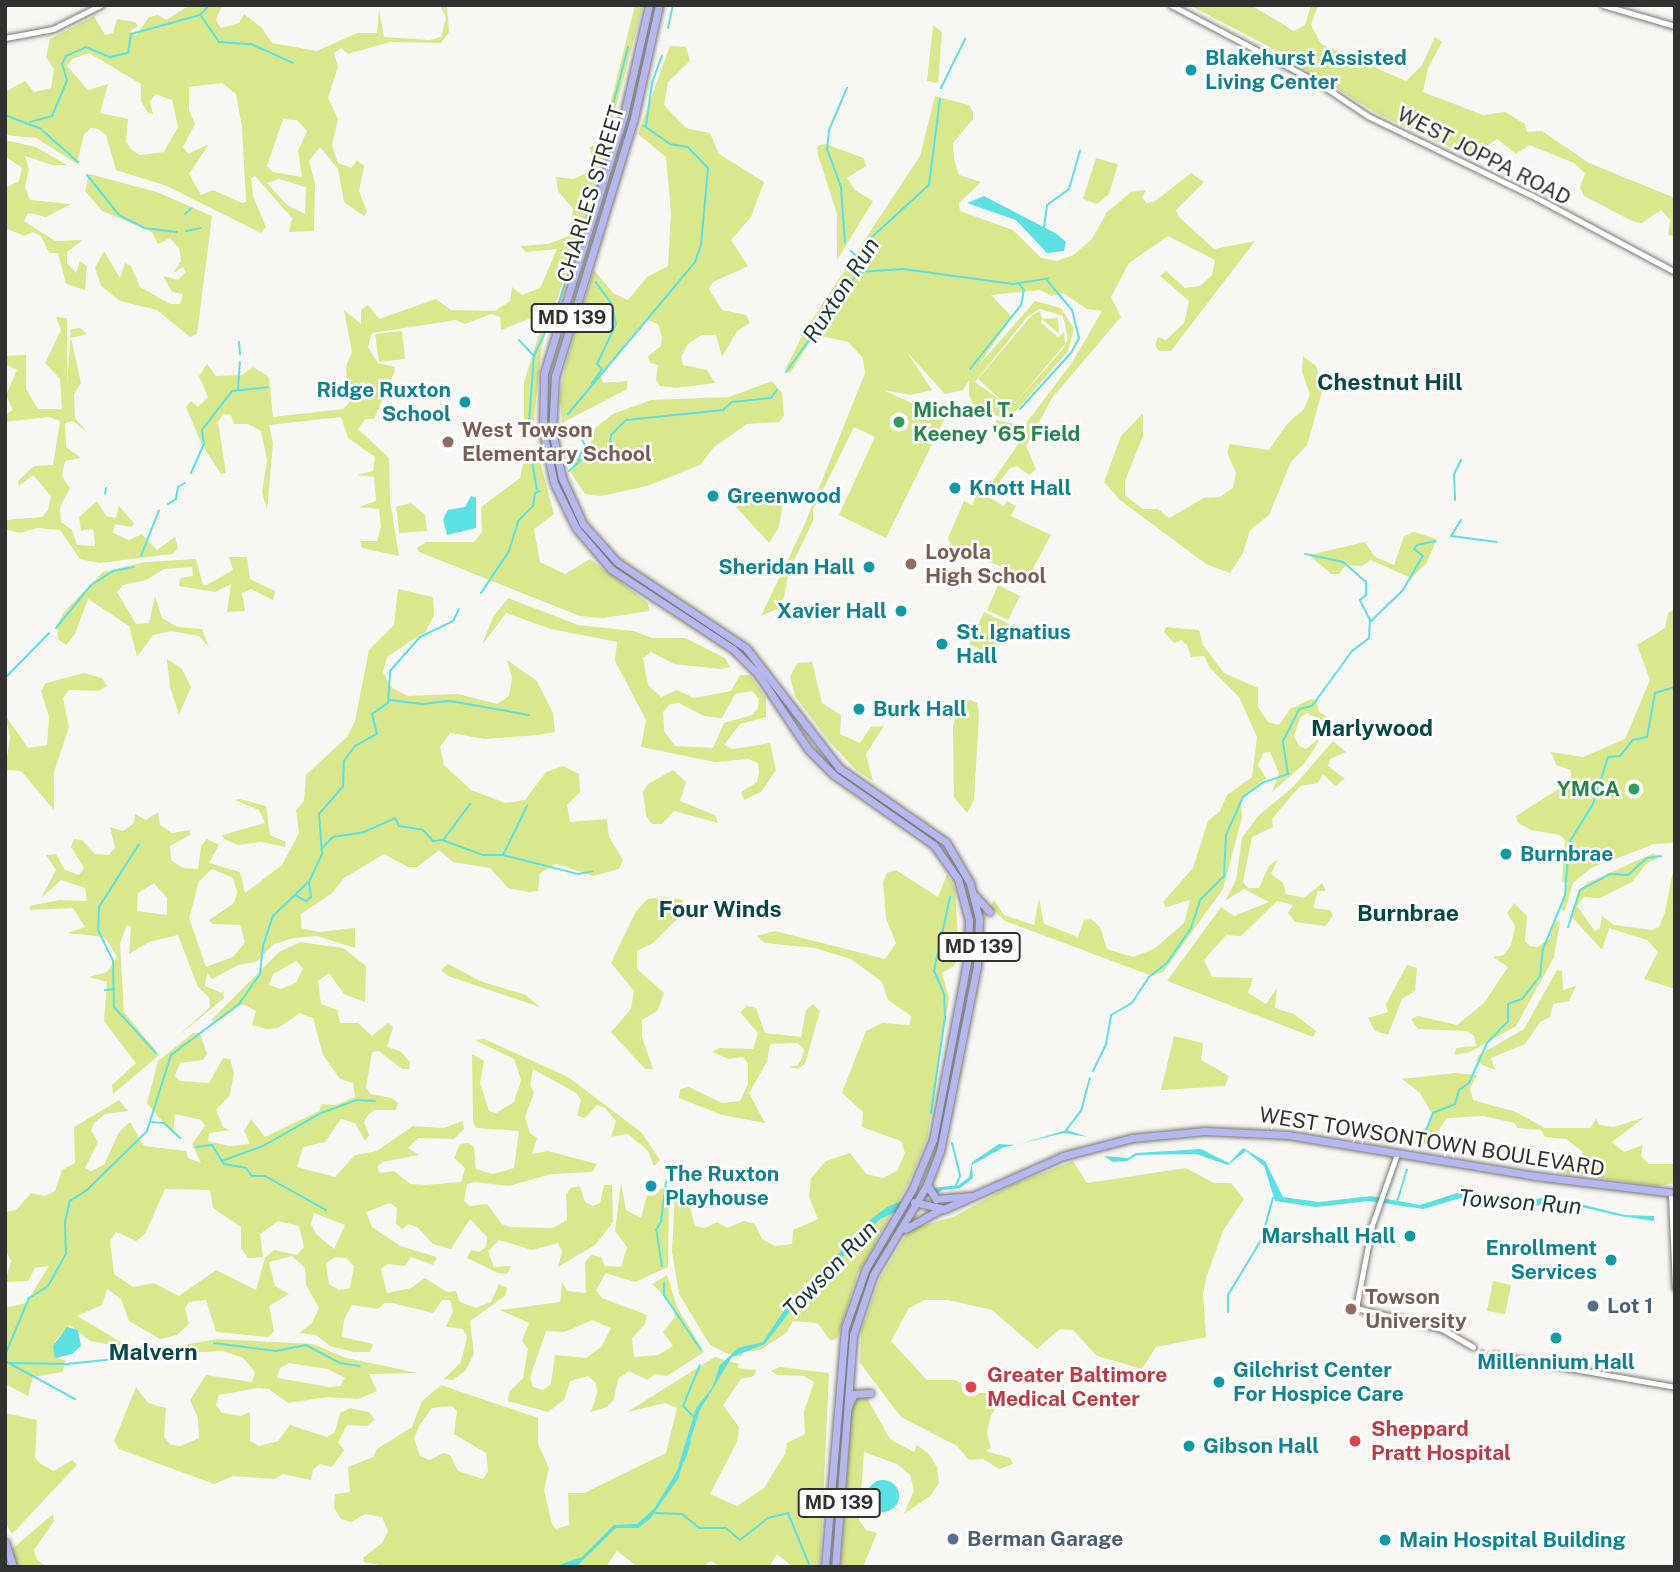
<!DOCTYPE html>
<style>
body{margin:0}
#map{position:relative;width:1680px;height:1572px;overflow:hidden;background:#f9f7f3;font-family:"Public Sans",sans-serif}
div>[style]{position:absolute}
[style*='--x']{left:calc(var(--x)*1px);top:calc(var(--y)*1px);width:calc(var(--w)*1px);rotate:calc(var(--a)*1deg)}
.green>*{inset:0;background:#d9e88d}
.water>*{inset:0;background:#5ae2e3}
.round{border-radius:50%}
.stream>*{height:2px;margin:-1px;padding:0 1px;transform-origin:1px;border-radius:1px;background:#5ae2e3}
.minor-tunnel>*{height:5px;margin-top:-2.5px;transform-origin:0;background:repeating-linear-gradient(90deg,#d1cfcc 0 5px,transparent 0 7.5px)}
.roads{filter:drop-shadow(0 0 2px #797874) drop-shadow(0 0 2px #797874)}
.minor>*{height:5px;margin:-2.5px;padding:0 2.5px;transform-origin:2.5px;border-radius:2.5px;background:#fff}
.major>*{height:7px;margin:-3.5px;padding:0 3.5px;transform-origin:3.5px;border-radius:3.5px;background:#b6b7ee}
.tram>*{height:2px;margin:-1px;padding:0 1px;transform-origin:1px;border-radius:1px;background:#636360}
.dots>*{width:19px;height:19px;translate:-50% -50%;box-sizing:border-box;border:4px solid #fff;border-radius:50%}
span{translate:-50% -50%;white-space:nowrap;text-align:center;line-height:1.15;-webkit-text-stroke:5px #fff;paint-order:stroke}
.shield-label span{padding:2px 5px;background:#fff;border:2px solid;border-radius:5px;-webkit-text-stroke-width:0}
.shield-label{font-size:19px;color:#31312f;font-weight:700}
.culture-label{font-size:21px;color:#0d838f;font-weight:700}
.left{translate:0 -50%;text-align:left}
.right{translate:-100% -50%;text-align:right}
.street-label{font-size:21px;color:#31312f}
.leisure-label{font-size:21px;color:#27864d;font-weight:700}
.education-label{font-size:21px;color:#785e54;font-weight:700}
.service-label{font-size:21px;color:#4e5e75;font-weight:700}
.health-label{font-size:21px;color:#be3a42;font-weight:700}
.water-label{font-size:23px;color:#1e3636;font-style:italic}
.neighbourhood-label{font-size:23px;color:#074845;font-weight:700}
.frame{position:absolute;inset:0;border:7px solid #31312f;pointer-events:none}
</style>
<div id="map">
<div class="green">
<div style="clip-path:polygon(evenodd,190px 5px,222px 5px,216px 20px,221px 28px,239px 23px,244px 14px,262px 28px,272px 43px,317px 51px,357px 33px,377px 33px,379px 10px,384px 37px,430px 40px,441px 37px,446px 18px,440px 5px,447px 5px,449px 32px,441px 43px,390px 42px,348px 54px,341px 48px,334px 53px,338px 66px,328px 98px,338px 119px,332px 145px,338px 163px,351px 168px,357px 160px,364px 166px,359px 191px,367px 212px,364px 216px,344px 202px,338px 169px,320px 147px,309px 161px,315px 184px,314px 231px,289px 232px,292px 218px,255px 176px,251px 178px,253px 196px,266px 227px,261px 233px,167px 186px,116px 170px,106px 135px,98px 129px,91px 128px,84px 134px,77px 164px,36px 138px,5px 135px,5px 92px,25px 81px,34px 92px,51px 88px,54px 69px,46px 57px,50px 39px,94px 16px,105px 35px,113px 33px,117px 19px,135px 22px,138px 26px,130px 31px,136px 36px,149px 17px,158px 15px,166px 20px,190px 5px,89px 53px,141px 84px,141px 101px,148px 113px,153px 114px,150px 102px,155px 94px,172px 100px,178px 127px,164px 152px,140px 155px,132px 150px,126px 142px,128px 119px,100px 113px,108px 84px,88px 90px,67px 66px,72px 59px,89px 53px,190px 5px,222px 83px,236px 94px,242px 127px,246px 202px,242px 203px,213px 190px,201px 195px,189px 174px,209px 144px,188px 154px,183px 147px,195px 124px,189px 110px,189px 87px,222px 83px,190px 5px,283px 119px,297px 120px,307px 131px,298px 151px,302px 177px,273px 172px,267px 166px,283px 119px,190px 5px,279px 179px,306px 187px,305px 214px,287px 205px,267px 183px,279px 179px)"></div>
<div style="clip-path:polygon(635px 5px,643px 5px,611px 126px,605px 125px)"></div>
<div style="clip-path:polygon(1189px 5px,1251px 5px,1294px 31px,1305px 25px,1311px 5px,1318px 5px,1311px 25px,1321px 44px,1406px 81px,1422px 65px,1435px 37px,1442px 42px,1428px 68px,1423px 92px,1483px 115px,1505px 112px,1525px 124px,1527px 132px,1542px 131px,1589px 163px,1675px 198px,1675px 236px,1668px 235px,1670px 220px,1661px 210px,1642px 223px,1634px 222px,1584px 196px,1580px 188px,1585px 173px,1574px 163px,1529px 145px,1516px 154px,1497px 139px,1471px 157px,1378px 114px,1266px 45px)"></div>
<div style="clip-path:polygon(933px 25px,942px 32px,938px 83px,927px 81px)"></div>
<div style="clip-path:polygon(670px 46px,686px 47px,690px 61px,668px 82px,664px 105px,686px 128px,710px 133px,719px 154px,764px 182px,751px 217px,731px 240px,748px 266px,713px 282px,709px 289px,722px 310px,746px 315px,750px 323px,737px 331px,722px 357px,716px 335px,702px 335px,688px 344px,681px 357px,683px 365px,707px 370px,715px 383px,676px 388px,660px 386px,656px 380px,658px 365px,650px 363px,648px 356px,661px 346px,662px 338px,658px 324px,646px 319px,601px 375px,603px 383px,627px 381px,627px 389px,562px 423px,560px 396px,565px 366px,594px 270px,613px 293px,628px 300px,647px 277px,668px 266px,671px 213px,666px 157px,638px 134px)"></div>
<div style="clip-path:polygon(evenodd,935px 96px,969px 105px,973px 112px,973px 119px,953px 143px,954px 159px,959px 175px,981px 182px,959px 203px,960px 211px,1013px 230px,1041px 258px,1057px 261px,1073px 255px,1092px 239px,1107px 212px,1131px 192px,1146px 190px,1142px 197px,1146px 203px,1154px 202px,1191px 173px,1204px 182px,1176px 210px,1179px 217px,1214px 249px,1255px 241px,1171px 351px,1159px 351px,1155px 345px,1158px 337px,1166px 340px,1184px 323px,1189px 301px,1160px 276px,1166px 271px,1185px 288px,1200px 286px,1212px 275px,1215px 260px,1168px 236px,1129px 263px,1111px 297px,1121px 317px,1052px 398px,1026px 446px,1036px 469px,1029px 475px,1017px 466px,1010px 468px,990px 495px,986px 491px,1021px 440px,1021px 434px,996px 425px,996px 420px,1024px 426px,1073px 361px,1102px 311px,1087px 309px,1063px 293px,1052px 296px,1040px 290px,991px 295px,1012px 317px,978px 366px,1035px 301px,1061px 308px,1074px 329px,1068px 351px,1016px 411px,1004px 418px,976px 410px,969px 395px,969px 380px,963px 390px,945px 394px,907px 352px,932px 390px,910px 395px,883px 390px,945px 418px,886px 538px,839px 515px,875px 437px,854px 427px,813px 510px,813px 521px,789px 571px,782px 607px,761px 616px,803px 528px,865px 373px,863px 358px,848px 342px,825px 337px,810px 342px,790px 373px,785px 370px,804px 332px,920px 156px,935px 96px,1040px 309px,1063px 316px,1068px 339px,1063px 349px,1010px 409px,1065px 344px,1064px 332px,1058px 337px,1041px 323px,1042px 319px,1059px 334px,1058px 318px,1042px 319px,1040px 311px,1032px 315px,978px 379px,1007px 405px,975px 382px,1027px 317px,1040px 309px)"></div>
<div style="clip-path:polygon(5px 140px,36px 147px,67px 165px,52px 165px,25px 156px,29px 169px,25px 187px,30px 200px,71px 204px,46px 217px,28px 213px,24px 221px,55px 241px,83px 240px,67px 252px,67px 263px,76px 273px,80px 261px,87px 266px,85px 290px,66px 284px,58px 253px,49px 253px,41px 236px,33px 232px,24px 236px,5px 228px,5px 188px,19px 181px,22px 168px,5px 156px)"></div>
<div style="clip-path:polygon(825px 144px,864px 158px,866px 166px,847px 178px,855px 190px,873px 201px,837px 260px,837px 214px,818px 155px,817px 146px)"></div>
<div style="clip-path:polygon(593px 146px,605px 157px,542px 344px,533px 428px,524px 424px,524px 382px,543px 322px,541px 314px,501px 330px,500px 317px,491px 314px,465px 324px,456px 320px,372px 333px,368px 347px,378px 363px,395px 367px,395px 371px,374px 419px,365px 419px,358px 429px,389px 458px,390px 501px,399px 556px,362px 548px,360px 541px,377px 541px,381px 527px,379px 509px,359px 507px,376px 501px,374px 477px,356px 475px,373px 471px,375px 457px,348px 438px,341px 417px,269px 425px,273px 443px,267px 510px,262px 492px,267px 460px,261px 431px,248px 424px,234px 424px,231px 415px,223px 414px,218px 422px,226px 473px,221px 474px,202px 445px,186px 407px,191px 401px,198px 407px,208px 397px,199px 376px,207px 364px,216px 376px,242px 375px,253px 367px,269px 377px,273px 417px,343px 409px,349px 403px,346px 366px,352px 352px,344px 310px,361px 324px,361px 310px,368px 305px,379px 319px,436px 299px,451px 310px,495px 311px,510px 301px,512px 287px,522px 295px,540px 288px,557px 249px,526px 252px,520px 246px,548px 244px,569px 236px,573px 209px,558px 191px,556px 177px,574px 179px,586px 173px,594px 161px,589px 147px)"></div>
<div style="clip-path:polygon(1096px 158px,1118px 164px,1109px 194px,1097px 204px,1083px 199px)"></div>
<div style="clip-path:polygon(89px 174px,157px 192px,212px 216px,197px 334px,190px 337px,157px 310px,120px 301px,101px 286px,95px 268px,104px 251px,120px 278px,125px 263px,131px 266px,140px 287px,170px 304px,180px 304px,183px 294px,172px 292px,163px 276px,178px 280px,186px 272px,183px 267px,173px 273px,181px 261px,179px 248px,170px 238px,158px 244px,152px 232px,102px 211px,85px 191px)"></div>
<div style="clip-path:polygon(56px 317px,67px 318px,67px 383px,71px 329px,80px 328px,87px 334px,71px 338px,81px 383px,74px 394px,75px 418px,87px 432px,73px 421px,65px 423px,66px 447px,81px 458px,65px 461px,62px 476px,70px 488px,60px 507px,61px 522px,72px 530px,77px 545px,95px 546px,93px 529px,81px 531px,79px 517px,97px 501px,106px 516px,116px 518px,119px 506px,134px 523px,132px 527px,115px 524px,113px 533px,129px 540px,142px 534px,157px 550px,175px 537px,178px 548px,172px 554px,100px 563px,80px 559px,60px 530px,38px 528px,20px 533px,5px 529px,5px 520px,42px 517px,48px 510px,51px 496px,33px 475px,19px 486px,18px 481px,34px 466px,53px 465px,60px 421px,49px 417px,5px 422px,5px 415px,13px 410px,6px 395px,17px 370px,5px 364px,5px 356px,26px 355px,26px 389px,38px 409px,62px 409px,60px 379px,45px 363px,61px 330px)"></div>
<div style="clip-path:polygon(402px 331px,405px 359px,379px 362px,375px 334px)"></div>
<div style="clip-path:polygon(1303px 356px,1316px 366px,1323px 388px,1307px 445px,1291px 462px,1269px 515px,1250px 530px,1243px 553px,1230px 573px,1206px 564px,1120px 500px,1104px 482px,1121px 436px,1143px 413px,1143px 436px,1125px 481px,1125px 495px,1143px 509px,1158px 509px,1169px 518px,1204px 498px,1220px 497px,1233px 488px,1236px 473px,1227px 452px,1230px 444px,1269px 450px,1287px 424px,1304px 409px,1310px 394px,1302px 372px)"></div>
<div style="clip-path:polygon(772px 381px,782px 393px,784px 416px,779px 422px,747px 424px,714px 447px,700px 465px,647px 486px,601px 496px,585px 494px,571px 473px,576px 458px,589px 450px,595px 428px,613px 414px,651px 400px,729px 397px)"></div>
<div style="clip-path:polygon(533px 451px,538px 454px,554px 514px,534px 529px,540px 562px,565px 574px,590px 559px,648px 603px,649px 611px,603px 618px,580px 616px,419px 552px,417px 548px,426px 542px,474px 542px,482px 532px,481px 507px,520px 478px,525px 454px)"></div>
<div style="clip-path:polygon(785px 490px,779px 527px,769px 543px,736px 507px,753px 494px)"></div>
<div style="clip-path:polygon(978px 491px,1004px 506px,1007px 501px,1016px 506px,1011px 516px,1051px 535px,1028px 578px,951px 546px,948px 538px,964px 501px,972px 505px)"></div>
<div style="clip-path:polygon(411px 503px,425px 515px,427px 531px,399px 533px,396px 507px)"></div>
<div style="clip-path:polygon(1414px 532px,1437px 539px,1426px 564px,1411px 578px,1371px 560px,1362px 566px,1346px 565px,1339px 574px,1331px 574px,1309px 555px,1365px 542px,1375px 557px,1394px 565px,1404px 536px)"></div>
<div style="clip-path:polygon(229px 557px,247px 557px,250px 579px,275px 591px,273px 600px,251px 589px,242px 593px,245px 611px,227px 612px,231px 584px,215px 592px,179px 586px,180px 578px,193px 576px,192px 567px,164px 569px,146px 580px,123px 585px,117px 592px,136px 624px,149px 623px,155px 596px,162px 618px,177px 627px,202px 629px,209px 647px,199px 636px,171px 631px,153px 635px,137px 657px,129px 626px,88px 599px,75px 634px,66px 645px,58px 639px,57px 625px,64px 612px,103px 572px,145px 562px,196px 559px,203px 585px,207px 585px,233px 570px)"></div>
<div style="clip-path:polygon(998px 585px,1020px 596px,1008px 620px,987px 610px)"></div>
<div style="clip-path:polygon(evenodd,398px 589px,433px 597px,434px 615px,426px 631px,387px 657px,383px 672px,392px 688px,408px 696px,458px 694px,497px 704px,509px 696px,512px 678px,507px 660px,537px 681px,553px 713px,555px 732px,538px 735px,485px 739px,450px 733px,440px 747px,444px 765px,471px 790px,506px 803px,525px 800px,546px 772px,563px 766px,579px 774px,580px 792px,567px 805px,570px 822px,607px 819px,609px 837px,623px 860px,619px 869px,593px 876px,557px 864px,540px 873px,538px 891px,529px 892px,508px 888px,490px 868px,453px 862px,439px 850px,417px 867px,408px 867px,384px 854px,344px 878px,332px 893px,301px 914px,301px 928px,319px 932px,355px 928px,355px 948px,317px 936px,294px 938px,274px 944px,256px 962px,238px 965px,212px 979px,207px 973px,205px 986px,222px 993px,223px 989px,224px 998px,177px 1037px,210px 1007px,209px 997px,198px 987px,178px 935px,149px 942px,129px 954px,131px 927px,127px 925px,120px 943px,124px 1012px,159px 1055px,113px 1094px,112px 1085px,136px 1063px,104px 1021px,107px 982px,89px 977px,107px 972px,117px 957px,105px 937px,67px 933px,85px 927px,73px 908px,30px 910px,30px 906px,59px 900px,87px 901px,85px 888px,61px 880px,41px 898px,56px 870px,46px 855px,56px 854px,65px 870px,79px 875px,84px 868px,71px 847px,74px 839px,82px 840px,95px 854px,109px 855px,115px 848px,110px 827px,123px 831px,134px 823px,135px 814px,146px 820px,158px 812px,160px 825px,172px 833px,190px 830px,190px 835px,170px 846px,171px 860px,183px 868px,198px 869px,201px 846px,207px 839px,219px 845px,209px 863px,240px 872px,245px 893px,282px 865px,299px 833px,296px 810px,304px 801px,306px 775px,347px 737px,355px 721px,369px 650px,394px 625px,398px 589px,212px 869px,233px 878px,237px 892px,234px 903px,209px 920px,212px 924px,240px 925px,245px 942px,233px 957px,206px 967px,189px 918px,199px 881px,212px 869px,398px 589px,154px 883px,167px 898px,167px 915px,137px 911px,138px 893px,154px 883px)"></div>
<div style="clip-path:polygon(evenodd,508px 598px,578px 625px,634px 631px,652px 638px,685px 638px,725px 658px,730px 667px,721px 669px,674px 664px,651px 652px,643px 658px,648px 685px,661px 697px,677px 690px,694px 698px,731px 691px,740px 675px,750px 675px,766px 698px,766px 717px,740px 724px,724px 745px,733px 749px,770px 743px,776px 770px,761px 792px,744px 800px,741px 792px,757px 782px,759px 773px,758px 763px,749px 759px,715px 762px,641px 747px,646px 720px,615px 661px,617px 642px,551px 629px,506px 613px,482px 645px,493px 617px,508px 598px,752px 691px,759px 699px,758px 708px,752px 715px,724px 723px,713px 748px,675px 746px,664px 731px,663px 712px,670px 704px,679px 703px,704px 716px,722px 718px,735px 694px,752px 691px)"></div>
<div style="clip-path:polygon(1675px 609px,1675px 843px,1654px 844px,1591px 868px,1573px 883px,1565px 911px,1560px 910px,1568px 883px,1562px 882px,1565px 840px,1560px 835px,1531px 830px,1518px 823px,1516px 816px,1571px 781px,1571px 770px,1556px 765px,1551px 752px,1583px 757px,1625px 739px,1650px 680px,1637px 645px,1665px 628px,1668px 613px)"></div>
<div style="clip-path:polygon(984px 612px,1009px 624px,994px 656px,969px 644px)"></div>
<div style="clip-path:polygon(1166px 627px,1199px 630px,1203px 645px,1224px 673px,1258px 688px,1258px 707px,1268px 722px,1279px 725px,1290px 709px,1311px 699px,1316px 700px,1319px 712px,1334px 721px,1325px 722px,1307px 713px,1300px 718px,1294px 736px,1299px 746px,1306px 749px,1318px 739px,1318px 743px,1304px 764px,1272px 792px,1279px 773px,1270px 752px,1263px 753px,1258px 765px,1266px 778px,1241px 798px,1242px 817px,1223px 889px,1163px 972px,1152px 976px,1005px 921px,990px 907px,994px 900px,1004px 915px,1034px 925px,1039px 898px,1044px 924px,1078px 937px,1084px 920px,1091px 919px,1100px 927px,1107px 949px,1133px 957px,1154px 949px,1184px 923px,1190px 900px,1166px 907px,1163px 902px,1193px 868px,1208px 821px,1220px 811px,1227px 795px,1252px 777px,1257px 737px,1239px 697px,1210px 668px,1204px 656px,1191px 657px,1187px 645px,1181px 640px,1174px 643px,1164px 632px)"></div>
<div style="clip-path:polygon(167px 659px,182px 669px,191px 687px,179px 715px,170px 687px)"></div>
<div style="clip-path:polygon(812px 662px,822px 703px,841px 715px,840px 734px,860px 743px,871px 727px,884px 726px,866px 754px,873px 781px,856px 770px,828px 740px,795px 696px,790px 677px,797px 663px)"></div>
<div style="clip-path:polygon(84px 673px,102px 678px,107px 686px,98px 691px,69px 690px,63px 698px,69px 727px,54px 772px,54px 810px,21px 771px,5px 770px,10px 737px,5px 715px,28px 748px,47px 745px,49px 717px,41px 691px,46px 683px)"></div>
<div style="clip-path:polygon(970px 700px,977px 703px,979px 714px,974px 800px,967px 813px,954px 797px,953px 726px,960px 704px)"></div>
<div style="clip-path:polygon(1333px 741px,1346px 752px,1330px 759px,1328px 766px,1345px 779px,1335px 786px,1323px 774px,1318px 783px,1300px 786px,1272px 819px,1273px 827px,1252px 837px,1243px 882px,1248px 888px,1259px 888px,1269px 866px,1278px 859px,1271px 874px,1283px 883px,1286px 894px,1304px 898px,1322px 883px,1326px 891px,1318px 891px,1313px 908px,1330px 910px,1333px 916px,1325px 926px,1295px 922px,1288px 913px,1293px 905px,1277px 901px,1241px 936px,1226px 935px,1204px 960px,1212px 977px,1253px 978px,1248px 993px,1266px 1004px,1277px 988px,1275px 1008px,1294px 1014px,1316px 1031px,1313px 1037px,1167px 981px,1221px 907px,1234px 916px,1269px 902px,1244px 889px,1225px 901px,1236px 880px,1242px 838px,1258px 816px,1293px 787px)"></div>
<div style="clip-path:polygon(673px 770px,686px 782px,680px 801px,715px 815px,718px 823px,674px 811px,662px 824px,652px 824px,646px 816px,643px 792px,648px 784px)"></div>
<div style="clip-path:polygon(240px 799px,266px 806px,270px 835px,286px 842px,285px 847px,261px 842px,238px 845px,224px 839px,222px 835px,265px 823px,259px 810px,235px 800px)"></div>
<div style="clip-path:polygon(1654px 853px,1658px 858px,1647px 863px,1632px 882px,1600px 898px,1584px 897px,1577px 906px,1595px 931px,1600px 928px,1602px 916px,1614px 925px,1652px 930px,1659px 927px,1665px 912px,1675px 861px,1675px 989px,1644px 979px,1658px 952px,1647px 940px,1609px 928px,1602px 950px,1571px 916px,1578px 892px,1587px 883px)"></div>
<div style="clip-path:polygon(896px 870px,938px 897px,947px 874px,955px 889px,959px 955px,954px 966px,942px 973px,949px 998px,927px 1139px,908px 1184px,858px 1273px,837px 1338px,831px 1341px,817px 1323px,793px 1321px,786px 1333px,760px 1350px,743px 1352px,741px 1357px,726px 1353px,710px 1345px,679px 1294px,672px 1252px,675px 1192px,680px 1192px,689px 1204px,695px 1226px,705px 1228px,717px 1222px,727px 1228px,744px 1221px,755px 1224px,762px 1239px,775px 1246px,792px 1244px,793px 1230px,818px 1219px,809px 1197px,811px 1178px,826px 1161px,850px 1153px,866px 1174px,883px 1178px,897px 1171px,905px 1153px,901px 1141px,862px 1127px,863px 1112px,842px 1093px,866px 1031px,882px 1023px,910px 1025px,911px 1016px,888px 1000px,882px 982px,851px 959px,814px 948px,765px 943px,757px 936px,775px 931px,885px 959px,896px 943px,886px 918px,883px 882px,887px 873px)"></div>
<div style="clip-path:polygon(665px 897px,683px 900px,678px 918px,653px 943px,637px 951px,637px 969px,664px 993px,658px 1010px,642px 1020px,642px 1037px,653px 1069px,645px 1069px,611px 1032px,631px 1009px,634px 991px,611px 963px,635px 913px,647px 899px)"></div>
<div style="clip-path:polygon(1514px 903px,1527px 916px,1525px 941px,1530px 946px,1538px 947px,1550px 938px,1554px 919px,1560px 922px,1554px 957px,1516px 1026px,1470px 1052px,1455px 1055px,1456px 1048px,1476px 1046px,1474px 1036px,1467px 1031px,1418px 1029px,1411px 1019px,1418px 1016px,1457px 1025px,1484px 1003px,1508px 967px,1493px 957px,1504px 955px,1511px 945px,1515px 926px,1507px 913px)"></div>
<div style="clip-path:polygon(evenodd,300px 942px,343px 948px,366px 966px,365px 1002px,344px 994px,329px 973px,318px 981px,321px 1004px,337px 1010px,340px 1023px,358px 1023px,372px 1036px,388px 1023px,393px 1027px,387px 1047px,400px 1051px,410px 1062px,409px 1069px,402px 1069px,379px 1051px,372px 1052px,366px 1088px,371px 1094px,392px 1098px,398px 1103px,396px 1110px,374px 1110px,367px 1116px,364px 1122px,369px 1135px,365px 1141px,355px 1123px,341px 1119px,325px 1142px,303px 1147px,297px 1167px,335px 1177px,355px 1155px,377px 1151px,413px 1126px,443px 1128px,463px 1121px,464px 1129px,454px 1139px,418px 1138px,408px 1148px,419px 1155px,383px 1162px,377px 1167px,380px 1173px,394px 1171px,410px 1184px,425px 1185px,461px 1182px,465px 1168px,454px 1158px,460px 1144px,468px 1143px,474px 1147px,476px 1169px,493px 1174px,514px 1168px,519px 1131px,476px 1128px,473px 1122px,472px 1054px,484px 1061px,480px 1083px,489px 1111px,496px 1113px,514px 1102px,521px 1080px,514px 1059px,475px 1040px,484px 1039px,568px 1077px,641px 1132px,660px 1160px,654px 1166px,648px 1151px,628px 1134px,611px 1137px,616px 1121px,605px 1108px,597px 1105px,585px 1118px,577px 1116px,581px 1100px,576px 1093px,533px 1069px,530px 1085px,534px 1093px,525px 1117px,530px 1133px,537px 1138px,532px 1154px,548px 1151px,597px 1164px,592px 1172px,551px 1174px,509px 1186px,475px 1182px,467px 1184px,464px 1201px,470px 1206px,487px 1204px,502px 1224px,510px 1227px,553px 1228px,567px 1220px,566px 1194px,571px 1188px,580px 1186px,585px 1202px,593px 1206px,600px 1203px,604px 1185px,612px 1185px,613px 1222px,595px 1245px,558px 1267px,562px 1251px,558px 1243px,532px 1250px,499px 1240px,488px 1251px,494px 1267px,511px 1266px,507px 1274px,498px 1273px,467px 1258px,471px 1250px,479px 1252px,486px 1247px,487px 1237px,470px 1219px,451px 1249px,433px 1244px,417px 1227px,409px 1224px,402px 1229px,396px 1224px,397px 1208px,390px 1203px,366px 1212px,372px 1227px,400px 1246px,437px 1257px,433px 1265px,411px 1257px,405px 1266px,388px 1264px,381px 1269px,387px 1293px,411px 1288px,425px 1278px,447px 1292px,456px 1291px,460px 1302px,476px 1308px,491px 1302px,499px 1284px,507px 1288px,505px 1296px,470px 1321px,474px 1354px,466px 1370px,453px 1380px,444px 1379px,461px 1362px,467px 1337px,463px 1329px,446px 1327px,453px 1311px,450px 1300px,442px 1300px,433px 1313px,392px 1303px,384px 1303px,378px 1309px,352px 1305px,344px 1319px,342px 1337px,373px 1344px,370px 1352px,353px 1352px,330px 1346px,316px 1335px,299px 1333px,312px 1323px,319px 1308px,306px 1285px,305px 1268px,292px 1256px,269px 1262px,275px 1286px,289px 1294px,269px 1306px,274px 1331px,268px 1337px,216px 1332px,206px 1300px,189px 1302px,185px 1308px,189px 1324px,177px 1335px,160px 1339px,129px 1321px,121px 1299px,107px 1289px,102px 1305px,77px 1316px,133px 1349px,90px 1341px,70px 1325px,55px 1341px,59px 1359px,65px 1360px,63px 1372px,33px 1377px,28px 1396px,5px 1384px,5px 1308px,26px 1303px,49px 1266px,35px 1268px,28px 1281px,5px 1282px,11px 1261px,5px 1249px,5px 1212px,16px 1210px,31px 1193px,45px 1196px,55px 1191px,62px 1170px,75px 1163px,74px 1127px,119px 1100px,128px 1111px,105px 1114px,94px 1123px,91px 1130px,98px 1142px,85px 1168px,91px 1171px,104px 1165px,119px 1132px,130px 1122px,144px 1146px,186px 1151px,188px 1158px,201px 1163px,192px 1144px,205px 1126px,201px 1120px,175px 1114px,173px 1134px,147px 1103px,158px 1061px,193px 1033px,200px 1033px,207px 1054px,203px 1060px,180px 1063px,175px 1076px,180px 1081px,209px 1083px,223px 1058px,230px 1059px,234px 1073px,230px 1095px,216px 1110px,223px 1127px,230px 1130px,209px 1133px,208px 1141px,229px 1146px,250px 1144px,244px 1131px,251px 1119px,265px 1137px,319px 1111px,322px 1104px,336px 1105px,355px 1097px,353px 1083px,340px 1079px,323px 1055px,313px 1018px,300px 1013px,278px 1028px,266px 1029px,252px 1025px,256px 1011px,243px 1004px,218px 1021px,211px 1020px,279px 952px,300px 942px,296px 961px,303px 968px,296px 983px,281px 989px,269px 985px,273px 974px,296px 961px,300px 942px,165px 1189px,210px 1190px,213px 1208px,241px 1227px,241px 1248px,248px 1258px,263px 1257px,260px 1234px,278px 1221px,299px 1226px,304px 1247px,297px 1255px,274px 1250px,265px 1258px,256px 1290px,216px 1270px,179px 1296px,154px 1283px,133px 1287px,114px 1274px,110px 1241px,116px 1232px,136px 1241px,145px 1234px,165px 1189px,300px 942px,314px 1213px,345px 1225px,334px 1249px,316px 1234px,311px 1224px,314px 1213px,300px 942px,335px 1257px,346px 1258px,354px 1266px,350px 1288px,339px 1290px,329px 1284px,326px 1263px,335px 1257px)"></div>
<div style="clip-path:polygon(448px 964px,480px 981px,526px 995px,540px 1007px,448px 976px,441px 970px)"></div>
<div style="clip-path:polygon(1407px 965px,1417px 968px,1415px 991px,1402px 999px,1388px 1035px,1375px 1031px,1368px 1018px,1388px 1012px,1386px 1004px)"></div>
<div style="clip-path:polygon(1557px 970px,1562px 971px,1563px 990px,1576px 986px,1569px 1001px,1553px 1004px,1550px 1017px,1540px 1022px,1525px 1044px,1491px 1058px,1495px 1070px,1483px 1065px,1476px 1060px,1479px 1055px,1524px 1029px)"></div>
<div style="clip-path:polygon(813px 1004px,820px 1011px,805px 1064px,798px 1069px,789px 1067px,798px 1065px,802px 1058px,804px 1049px,797px 1043px,770px 1044px,767px 1062px,749px 1093px,765px 1123px,722px 1115px,679px 1098px,680px 1089px,689px 1087px,722px 1103px,740px 1101px,748px 1084px,748px 1064px,743px 1057px,729px 1059px,712px 1052px,720px 1048px,753px 1049px,758px 1033px,740px 1012px,747px 1006px,756px 1008px,765px 1033px,801px 1037px,806px 1010px)"></div>
<div style="clip-path:polygon(1174px 1036px,1203px 1043px,1201px 1060px,1229px 1076px,1225px 1086px,1161px 1090px)"></div>
<div style="clip-path:polygon(1455px 1073px,1477px 1075px,1470px 1089px,1473px 1100px,1516px 1112px,1545px 1128px,1591px 1128px,1596px 1118px,1599px 1125px,1614px 1127px,1645px 1117px,1612px 1142px,1624px 1152px,1643px 1145px,1641px 1156px,1649px 1164px,1675px 1164px,1675px 1183px,1658px 1186px,1556px 1172px,1559px 1157px,1576px 1165px,1583px 1152px,1566px 1139px,1545px 1137px,1541px 1130px,1517px 1128px,1515px 1123px,1483px 1116px,1447px 1118px,1429px 1143px,1417px 1145px,1416px 1135px,1429px 1125px,1432px 1114px,1420px 1093px,1402px 1079px)"></div>
<div style="clip-path:polygon(1073px 1161px,1087px 1183px,1186px 1168px,1214px 1183px,1231px 1183px,1244px 1199px,1223px 1231px,1207px 1275px,1203px 1294px,1206px 1337px,1156px 1347px,1142px 1369px,1097px 1356px,1073px 1330px,1060px 1329px,1037px 1349px,992px 1310px,948px 1300px,925px 1300px,909px 1308px,891px 1341px,927px 1380px,955px 1380px,978px 1393px,1006px 1393px,991px 1415px,987px 1433px,991px 1448px,985px 1451px,1010px 1458px,1013px 1464px,999px 1469px,983px 1459px,969px 1460px,957px 1446px,901px 1417px,860px 1363px,861px 1332px,880px 1278px,910px 1229px,953px 1217px,1010px 1186px)"></div>
<div style="clip-path:polygon(evenodd,621px 1183px,626px 1210px,641px 1218px,648px 1191px,669px 1187px,668px 1267px,635px 1282px,606px 1273px,596px 1290px,602px 1298px,647px 1315px,645px 1324px,632px 1338px,634px 1357px,658px 1355px,673px 1346px,663px 1332px,675px 1317px,671px 1303px,652px 1284px,667px 1275px,677px 1307px,704px 1352px,667px 1376px,655px 1374px,647px 1380px,629px 1371px,618px 1379px,614px 1399px,607px 1407px,591px 1412px,597px 1393px,596px 1383px,588px 1376px,570px 1381px,564px 1400px,548px 1412px,508px 1401px,509px 1392px,523px 1378px,528px 1349px,522px 1341px,529px 1323px,500px 1310px,560px 1302px,562px 1282px,567px 1291px,586px 1293px,585px 1263px,591px 1255px,601px 1257px,605px 1266px,621px 1267px,627px 1247px,615px 1231px,621px 1183px,592px 1320px,611px 1328px,602px 1346px,586px 1358px,555px 1355px,551px 1384px,543px 1390px,533px 1387px,530px 1378px,546px 1331px,565px 1332px,592px 1320px)"></div>
<div style="clip-path:polygon(1493px 1281px,1511px 1285px,1505px 1314px,1487px 1311px)"></div>
<div style="clip-path:polygon(evenodd,217px 1339px,313px 1344px,346px 1358px,418px 1373px,369px 1374px,377px 1391px,358px 1399px,327px 1397px,288px 1403px,269px 1389px,258px 1388px,219px 1395px,216px 1405px,222px 1413px,241px 1416px,250px 1412px,250px 1441px,259px 1446px,278px 1441px,290px 1425px,327px 1437px,335px 1432px,340px 1413px,350px 1408px,369px 1412px,375px 1420px,367px 1426px,347px 1425px,338px 1442px,344px 1450px,332px 1467px,320px 1464px,313px 1470px,311px 1480px,283px 1474px,274px 1479px,233px 1476px,214px 1484px,119px 1449px,114px 1441px,136px 1387px,148px 1403px,166px 1408px,164px 1437px,171px 1445px,181px 1446px,199px 1438px,198px 1418px,190px 1400px,206px 1375px,252px 1382px,255px 1372px,243px 1358px,223px 1351px,168px 1354px,162px 1349px,217px 1339px,289px 1363px,328px 1369px,345px 1378px,340px 1386px,330px 1387px,277px 1378px,280px 1368px,289px 1363px)"></div>
<div style="clip-path:polygon(evenodd,715px 1357px,739px 1364px,738px 1368px,756px 1370px,754px 1376px,741px 1379px,723px 1405px,739px 1427px,737px 1442px,710px 1494px,737px 1506px,764px 1488px,785px 1454px,787px 1443px,805px 1434px,804px 1412px,814px 1382px,804px 1376px,777px 1375px,771px 1371px,780px 1367px,829px 1373px,820px 1567px,793px 1567px,777px 1554px,769px 1567px,721px 1567px,711px 1561px,701px 1567px,638px 1567px,617px 1551px,606px 1567px,390px 1567px,364px 1562px,363px 1558px,382px 1543px,388px 1531px,382px 1517px,365px 1514px,351px 1522px,341px 1519px,334px 1508px,335px 1494px,350px 1492px,348px 1467px,373px 1457px,377px 1449px,412px 1427px,422px 1401px,441px 1385px,538px 1418px,538px 1444px,549px 1468px,544px 1490px,552px 1524px,556px 1529px,569px 1525px,568px 1493px,584px 1493px,666px 1453px,677px 1408px,665px 1403px,627px 1412px,715px 1357px,452px 1406px,457px 1411px,454px 1434px,486px 1453px,488px 1471px,483px 1479px,458px 1471px,450px 1455px,443px 1453px,430px 1460px,420px 1456px,414px 1439px,419px 1426px,432px 1408px,452px 1406px)"></div>
<div style="clip-path:polygon(866px 1396px,890px 1439px,914px 1452px,917px 1445px,928px 1453px,937px 1467px,939px 1483px,930px 1496px,904px 1514px,914px 1490px,910px 1475px,897px 1464px,864px 1452px,859px 1520px,866px 1530px,877px 1533px,863px 1567px,841px 1567px,851px 1411px,856px 1398px)"></div>
<div style="clip-path:polygon(5px 1413px,37px 1420px,35px 1458px,41px 1464px,54px 1471px,72px 1460px,77px 1465px,12px 1534px,5px 1522px)"></div>
<div style="clip-path:polygon(53px 1514px,54px 1521px,34px 1550px,37px 1560px,47px 1567px,17px 1567px,12px 1549px)"></div>
</div>
<div class="water">
<div style="clip-path:polygon(984px 196px,1057px 234px,1066px 242px,1064px 251px,1047px 253px,1016px 220px,967px 203px)"></div>
<div style="clip-path:polygon(471px 496px,476px 498px,476px 528px,447px 535px,443px 519px,448px 510px,465px 507px)"></div>
<div style="clip-path:polygon(1067px 1130px,1088px 1137px,1064px 1133px,1002px 1148px,972px 1165px,973px 1178px,960px 1188px,943px 1190px,880px 1219px,795px 1305px,765px 1344px,732px 1357px,700px 1410px,678px 1479px,650px 1519px,638px 1528px,616px 1528px,576px 1567px,553px 1567px,582px 1557px,614px 1525px,637px 1524px,654px 1509px,677px 1471px,696px 1408px,712px 1388px,720px 1365px,738px 1348px,763px 1342px,783px 1312px,871px 1219px,887px 1207px,933px 1188px,959px 1185px,969px 1177px,972px 1162px,999px 1144px,1015px 1145px)"></div>
<div style="clip-path:polygon(1243px 1148px,1265px 1161px,1283px 1197px,1319px 1202px,1371px 1196px,1420px 1205px,1460px 1192px,1516px 1205px,1548px 1196px,1625px 1215px,1654px 1216px,1654px 1221px,1620px 1216px,1560px 1202px,1514px 1209px,1461px 1198px,1423px 1209px,1369px 1201px,1316px 1207px,1275px 1201px,1264px 1166px,1246px 1151px,1228px 1165px,1196px 1154px,1137px 1155px,1127px 1161px,1113px 1162px,1104px 1156px,1128px 1158px,1136px 1153px,1201px 1149px,1229px 1163px)"></div>
<div style="clip-path:polygon(67px 1327px,78px 1330px,81px 1346px,72px 1354px,55px 1358px,53px 1346px)"></div>
<div class="round" style="left:867px;top:1480px;width:32px;height:32px"></div>
</div>
<div class="stream">
<div style="--x:201;--y:16;--w:32;--a:55"></div>
<div style="--x:219;--y:42;--w:32;--a:4"></div>
<div style="--x:251;--y:44;--w:46;--a:24.3"></div>
<div style="--x:668;--y:28;--w:24;--a:-78"></div>
<div style="--x:941;--y:88;--w:55;--a:-63.9"></div>
<div style="--x:5;--y:115;--w:39;--a:21"></div>
<div style="--x:30;--y:122;--w:23;--a:-15"></div>
<div style="--x:52;--y:116;--w:39;--a:-67"></div>
<div style="--x:67;--y:80;--w:17;--a:-107"></div>
<div style="--x:62;--y:64;--w:9;--a:-63"></div>
<div style="--x:66;--y:56;--w:22;--a:-24"></div>
<div style="--x:86;--y:47;--w:26;--a:23"></div>
<div style="--x:110;--y:57;--w:18;--a:-13"></div>
<div style="--x:128;--y:53;--w:19;--a:-81"></div>
<div style="--x:131;--y:34;--w:72;--a:-15.4"></div>
<div style="--x:200;--y:15;--w:13;--a:-48"></div>
<div style="--x:646;--y:126;--w:43;--a:-82.1"></div>
<div style="--x:652;--y:83;--w:29;--a:-70"></div>
<div style="--x:607;--y:128;--w:84;--a:-75.5"></div>
<div style="--x:43;--y:131;--w:47;--a:41.5"></div>
<div style="--x:87;--y:175;--w:51;--a:51.3"></div>
<div style="--x:119;--y:215;--w:28;--a:27"></div>
<div style="--x:144;--y:228;--w:33;--a:7"></div>
<div style="--x:185;--y:214;--w:9;--a:-41"></div>
<div style="--x:1044;--y:227;--w:22;--a:-82"></div>
<div style="--x:1047;--y:205;--w:27;--a:-36"></div>
<div style="--x:1069;--y:189;--w:40;--a:-74"></div>
<div style="--x:186;--y:231;--w:15;--a:-11"></div>
<div style="--x:845;--y:243;--w:56;--a:-94.1"></div>
<div style="--x:841;--y:187;--w:40;--a:-110.2"></div>
<div style="--x:827;--y:149;--w:19;--a:-84"></div>
<div style="--x:829;--y:130;--w:46;--a:-66.8"></div>
<div style="--x:851;--y:251;--w:16;--a:45"></div>
<div style="--x:859;--y:272;--w:44;--a:-3.9"></div>
<div style="--x:903;--y:269;--w:111;--a:7.8"></div>
<div style="--x:1013;--y:284;--w:36;--a:-9"></div>
<div style="--x:519;--y:340;--w:22;--a:47"></div>
<div style="--x:239;--y:342;--w:12;--a:85"></div>
<div style="--x:970;--y:369;--w:82;--a:-51.4"></div>
<div style="--x:1021;--y:305;--w:15;--a:-79"></div>
<div style="--x:1024;--y:290;--w:9;--a:-131"></div>
<div style="--x:786;--y:372;--w:117;--a:-54"></div>
<div style="--x:855;--y:277;--w:43;--a:-67"></div>
<div style="--x:872;--y:237;--w:77;--a:-42.4"></div>
<div style="--x:929;--y:185;--w:87;--a:-82.7"></div>
<div style="--x:592;--y:383;--w:17;--a:-54"></div>
<div style="--x:602;--y:369;--w:7;--a:-135"></div>
<div style="--x:597;--y:364;--w:44;--a:-64.6"></div>
<div style="--x:616;--y:324;--w:22;--a:-103"></div>
<div style="--x:611;--y:303;--w:26;--a:-126"></div>
<div style="--x:238;--y:389;--w:27;--a:-86"></div>
<div style="--x:1020;--y:409;--w:76;--a:-47.7"></div>
<div style="--x:1071;--y:353;--w:17;--a:-62"></div>
<div style="--x:1079;--y:338;--w:29;--a:-104"></div>
<div style="--x:1072;--y:310;--w:39;--a:-130"></div>
<div style="--x:568;--y:414;--w:198;--a:-50.1"></div>
<div style="--x:695;--y:262;--w:18;--a:-71"></div>
<div style="--x:701;--y:245;--w:77;--a:-84.8"></div>
<div style="--x:708;--y:168;--w:29;--a:-134"></div>
<div style="--x:688;--y:147;--w:18;--a:-171"></div>
<div style="--x:670;--y:144;--w:32;--a:-145"></div>
<div style="--x:529;--y:422;--w:66;--a:-85.7"></div>
<div style="--x:534;--y:356;--w:60;--a:-65.2"></div>
<div style="--x:559;--y:302;--w:139;--a:-72"></div>
<div style="--x:531;--y:456;--w:34;--a:80"></div>
<div style="--x:578;--y:460;--w:17;--a:-65"></div>
<div style="--x:585;--y:445;--w:10;--a:-119"></div>
<div style="--x:569;--y:471;--w:18;--a:-43"></div>
<div style="--x:582;--y:459;--w:9;--a:6"></div>
<div style="--x:591;--y:460;--w:21;--a:-29"></div>
<div style="--x:609;--y:450;--w:15;--a:-82"></div>
<div style="--x:611;--y:435;--w:21;--a:-45"></div>
<div style="--x:626;--y:420;--w:98;--a:-5.9"></div>
<div style="--x:723;--y:410;--w:12;--a:-42"></div>
<div style="--x:732;--y:402;--w:39;--a:-6"></div>
<div style="--x:771;--y:398;--w:10;--a:-53"></div>
<div style="--x:191;--y:473;--w:32;--a:-66"></div>
<div style="--x:204;--y:444;--w:14;--a:-98"></div>
<div style="--x:202;--y:430;--w:49;--a:-52.4"></div>
<div style="--x:232;--y:391;--w:36;--a:-6"></div>
<div style="--x:105;--y:494;--w:6;--a:-81"></div>
<div style="--x:1455;--y:500;--w:26;--a:-92"></div>
<div style="--x:1454;--y:474;--w:16;--a:-63"></div>
<div style="--x:168;--y:504;--w:9;--a:-32"></div>
<div style="--x:176;--y:499;--w:12;--a:-81"></div>
<div style="--x:178;--y:487;--w:8;--a:-30"></div>
<div style="--x:1461;--y:520;--w:19;--a:122"></div>
<div style="--x:1451;--y:536;--w:46;--a:7.4"></div>
<div style="--x:141;--y:556;--w:49;--a:-68.6"></div>
<div style="--x:481;--y:593;--w:50;--a:-56.3"></div>
<div style="--x:509;--y:551;--w:31;--a:-73"></div>
<div style="--x:518;--y:521;--w:21;--a:-45"></div>
<div style="--x:533;--y:506;--w:13;--a:-81"></div>
<div style="--x:535;--y:493;--w:5;--a:-22"></div>
<div style="--x:1371;--y:621;--w:45;--a:-44.1"></div>
<div style="--x:1403;--y:590;--w:39;--a:-60"></div>
<div style="--x:1423;--y:556;--w:11;--a:-142"></div>
<div style="--x:1414;--y:549;--w:5;--a:-53"></div>
<div style="--x:1417;--y:545;--w:19;--a:-12"></div>
<div style="--x:56;--y:628;--w:55;--a:-50.9"></div>
<div style="--x:91;--y:585;--w:26;--a:-32"></div>
<div style="--x:113;--y:571;--w:21;--a:-11"></div>
<div style="--x:5;--y:678;--w:63;--a:-45.6"></div>
<div style="--x:389;--y:700;--w:35;--a:7"></div>
<div style="--x:424;--y:704;--w:26;--a:-7"></div>
<div style="--x:450;--y:701;--w:80;--a:10"></div>
<div style="--x:444;--y:839;--w:44;--a:-53.4"></div>
<div style="--x:139;--y:844;--w:75;--a:122.4"></div>
<div style="--x:99;--y:907;--w:23;--a:92"></div>
<div style="--x:98;--y:930;--w:34;--a:64"></div>
<div style="--x:113;--y:961;--w:46;--a:88.8"></div>
<div style="--x:114;--y:1007;--w:62;--a:47.6"></div>
<div style="--x:322;--y:848;--w:16;--a:-45"></div>
<div style="--x:333;--y:837;--w:31;--a:-9"></div>
<div style="--x:364;--y:832;--w:34;--a:-24"></div>
<div style="--x:395;--y:818;--w:9;--a:63"></div>
<div style="--x:399;--y:826;--w:24;--a:9"></div>
<div style="--x:423;--y:830;--w:15;--a:48"></div>
<div style="--x:433;--y:841;--w:9;--a:-6"></div>
<div style="--x:442;--y:840;--w:44;--a:20.1"></div>
<div style="--x:483;--y:855;--w:20;--a:0"></div>
<div style="--x:503;--y:855;--w:77;--a:14.2"></div>
<div style="--x:578;--y:874;--w:15;--a:-11"></div>
<div style="--x:503;--y:855;--w:55;--a:-63.9"></div>
<div style="--x:295;--y:895;--w:18;--a:-45"></div>
<div style="--x:1568;--y:927;--w:39;--a:-72"></div>
<div style="--x:1580;--y:890;--w:34;--a:-28"></div>
<div style="--x:1610;--y:874;--w:18;--a:3"></div>
<div style="--x:1628;--y:875;--w:25;--a:-42"></div>
<div style="--x:1647;--y:858;--w:14;--a:-8"></div>
<div style="--x:105;--y:990;--w:9;--a:-6"></div>
<div style="--x:1093;--y:1071;--w:30;--a:-64"></div>
<div style="--x:1106;--y:1044;--w:29;--a:-80"></div>
<div style="--x:1111;--y:1015;--w:24;--a:-30"></div>
<div style="--x:1132;--y:1003;--w:31;--a:-57"></div>
<div style="--x:1149;--y:977;--w:23;--a:-38"></div>
<div style="--x:1167;--y:963;--w:42;--a:-55.6"></div>
<div style="--x:1191;--y:928;--w:29;--a:-72"></div>
<div style="--x:1200;--y:900;--w:34;--a:-45"></div>
<div style="--x:1224;--y:876;--w:41;--a:-87.2"></div>
<div style="--x:1226;--y:835;--w:42;--a:-65.9"></div>
<div style="--x:1243;--y:797;--w:24;--a:-36"></div>
<div style="--x:1262;--y:783;--w:28;--a:-19"></div>
<div style="--x:1288;--y:774;--w:33;--a:-99"></div>
<div style="--x:1283;--y:741;--w:36;--a:-63"></div>
<div style="--x:1299;--y:709;--w:13;--a:-13"></div>
<div style="--x:1312;--y:706;--w:68;--a:-54"></div>
<div style="--x:1352;--y:651;--w:21;--a:-37"></div>
<div style="--x:1369;--y:638;--w:18;--a:-87"></div>
<div style="--x:1370;--y:620;--w:22;--a:-117"></div>
<div style="--x:1360;--y:600;--w:8;--a:-40"></div>
<div style="--x:1366;--y:595;--w:13;--a:-90"></div>
<div style="--x:1366;--y:582;--w:30;--a:-139"></div>
<div style="--x:1343;--y:562;--w:39;--a:-168"></div>
<div style="--x:931;--y:1113;--w:97;--a:-81.7"></div>
<div style="--x:945;--y:1017;--w:23;--a:-92"></div>
<div style="--x:944;--y:994;--w:25;--a:-113"></div>
<div style="--x:934;--y:971;--w:76;--a:-77.8"></div>
<div style="--x:152;--y:1122;--w:12;--a:5"></div>
<div style="--x:164;--y:1123;--w:22;--a:43"></div>
<div style="--x:1066;--y:1130;--w:24;--a:-52"></div>
<div style="--x:1081;--y:1111;--w:34;--a:-75"></div>
<div style="--x:952;--y:1143;--w:34;--a:76"></div>
<div style="--x:960;--y:1176;--w:12;--a:114"></div>
<div style="--x:1420;--y:1145;--w:35;--a:-68"></div>
<div style="--x:1433;--y:1113;--w:24;--a:-22"></div>
<div style="--x:1455;--y:1104;--w:15;--a:-74"></div>
<div style="--x:1459;--y:1090;--w:12;--a:-35"></div>
<div style="--x:1469;--y:1083;--w:44;--a:-65.8"></div>
<div style="--x:1487;--y:1043;--w:30;--a:-46"></div>
<div style="--x:1508;--y:1021;--w:17;--a:-90"></div>
<div style="--x:1508;--y:1004;--w:15;--a:-20"></div>
<div style="--x:1522;--y:999;--w:29;--a:-52"></div>
<div style="--x:1540;--y:976;--w:27;--a:-84"></div>
<div style="--x:1543;--y:949;--w:58;--a:-67.8"></div>
<div style="--x:1565;--y:895;--w:52;--a:-85.6"></div>
<div style="--x:1569;--y:843;--w:46;--a:-58.4"></div>
<div style="--x:1593;--y:804;--w:49;--a:-72.3"></div>
<div style="--x:1608;--y:757;--w:12;--a:-5"></div>
<div style="--x:1620;--y:756;--w:21;--a:-51"></div>
<div style="--x:1633;--y:740;--w:14;--a:-12"></div>
<div style="--x:1647;--y:737;--w:45;--a:-79.7"></div>
<div style="--x:1655;--y:693;--w:21;--a:-17"></div>
<div style="--x:196;--y:1147;--w:16;--a:-7"></div>
<div style="--x:212;--y:1145;--w:22;--a:58"></div>
<div style="--x:224;--y:1164;--w:22;--a:10"></div>
<div style="--x:246;--y:1168;--w:10;--a:53"></div>
<div style="--x:252;--y:1176;--w:13;--a:0"></div>
<div style="--x:265;--y:1176;--w:70;--a:29.1"></div>
<div style="--x:222;--y:1161;--w:44;--a:-20.1"></div>
<div style="--x:263;--y:1146;--w:67;--a:-29.6"></div>
<div style="--x:321;--y:1113;--w:37;--a:-20"></div>
<div style="--x:356;--y:1100;--w:19;--a:3"></div>
<div style="--x:1397;--y:1202;--w:34;--a:-73"></div>
<div style="--x:662;--y:1266;--w:36;--a:-99"></div>
<div style="--x:656;--y:1230;--w:9;--a:-58"></div>
<div style="--x:661;--y:1222;--w:41;--a:-83"></div>
<div style="--x:664;--y:1283;--w:12;--a:90"></div>
<div style="--x:664;--y:1295;--w:66;--a:56.1"></div>
<div style="--x:1228;--y:1312;--w:17;--a:-90"></div>
<div style="--x:1228;--y:1295;--w:64;--a:-59"></div>
<div style="--x:1261;--y:1240;--w:44;--a:-74.1"></div>
<div style="--x:214;--y:1343;--w:63;--a:7.4"></div>
<div style="--x:276;--y:1351;--w:31;--a:-11"></div>
<div style="--x:306;--y:1345;--w:38;--a:28"></div>
<div style="--x:340;--y:1363;--w:20;--a:9"></div>
<div style="--x:5;--y:1355;--w:62;--a:-67.2"></div>
<div style="--x:29;--y:1298;--w:22;--a:-32"></div>
<div style="--x:48;--y:1286;--w:37;--a:-61"></div>
<div style="--x:66;--y:1254;--w:32;--a:-92"></div>
<div style="--x:65;--y:1222;--w:22;--a:-77"></div>
<div style="--x:70;--y:1201;--w:20;--a:-33"></div>
<div style="--x:87;--y:1190;--w:84;--a:-44.5"></div>
<div style="--x:147;--y:1131;--w:80;--a:-72.5"></div>
<div style="--x:171;--y:1055;--w:85;--a:-36.9"></div>
<div style="--x:239;--y:1004;--w:37;--a:-55"></div>
<div style="--x:260;--y:974;--w:28;--a:-84"></div>
<div style="--x:263;--y:946;--w:32;--a:-72"></div>
<div style="--x:273;--y:916;--w:30;--a:-44"></div>
<div style="--x:295;--y:895;--w:13;--a:29"></div>
<div style="--x:306;--y:901;--w:6;--a:-39"></div>
<div style="--x:311;--y:897;--w:15;--a:-98"></div>
<div style="--x:309;--y:882;--w:31;--a:-65"></div>
<div style="--x:322;--y:854;--w:40;--a:-94.3"></div>
<div style="--x:319;--y:814;--w:37;--a:-49"></div>
<div style="--x:343;--y:786;--w:25;--a:-88"></div>
<div style="--x:344;--y:761;--w:19;--a:-54"></div>
<div style="--x:355;--y:746;--w:25;--a:-29"></div>
<div style="--x:377;--y:734;--w:21;--a:-104"></div>
<div style="--x:372;--y:714;--w:19;--a:-35"></div>
<div style="--x:388;--y:703;--w:32;--a:-86"></div>
<div style="--x:390;--y:671;--w:45;--a:-48.6"></div>
<div style="--x:420;--y:637;--w:37;--a:-26"></div>
<div style="--x:453;--y:621;--w:13;--a:-63"></div>
<div style="--x:5;--y:1361;--w:80;--a:28.5"></div>
<div style="--x:9;--y:1363;--w:58;--a:1"></div>
<div style="--x:67;--y:1364;--w:67;--a:-6"></div>
<div style="--x:693;--y:1416;--w:14;--a:-135"></div>
<div style="--x:683;--y:1406;--w:44;--a:-67.5"></div>
<div style="--x:684;--y:1460;--w:19;--a:-72"></div>
<div style="--x:655;--y:1513;--w:27;--a:2"></div>
<div style="--x:682;--y:1514;--w:22;--a:39"></div>
<div style="--x:699;--y:1528;--w:27;--a:0"></div>
<div style="--x:726;--y:1528;--w:18;--a:41"></div>
<div style="--x:740;--y:1540;--w:36;--a:-38"></div>
<div style="--x:768;--y:1518;--w:21;--a:-14"></div>
<div style="--x:788;--y:1513;--w:58;--a:67.8"></div>
</div>
<div class="minor-tunnel">
<div style="--x:1473;--y:1347;--w:22;--a:21"></div>
</div>
<div class="roads">
<div class="minor">
<div style="--x:1171;--y:5;--w:165;--a:27.8"></div>
<div style="--x:1317;--y:82;--w:61;--a:33.7"></div>
<div style="--x:1368;--y:116;--w:181;--a:25.9"></div>
<div style="--x:1531;--y:195;--w:163;--a:28.1"></div>
<div style="--x:1603;--y:5;--w:75;--a:16.3"></div>
<div style="--x:5;--y:38;--w:49;--a:-10.6"></div>
<div style="--x:53;--y:29;--w:54;--a:-26.6"></div>
<div style="--x:1397;--y:1154;--w:75;--a:109.4"></div>
<div style="--x:1372;--y:1225;--w:85;--a:100.9"></div>
<div style="--x:1356;--y:1308;--w:89;--a:13.7"></div>
<div style="--x:1442;--y:1329;--w:36;--a:30"></div>
<div style="--x:1671;--y:1193;--w:95;--a:87.6"></div>
<div style="--x:1494;--y:1355;--w:184;--a:10"></div>
</div>
<div class="major">
<div style="--x:649;--y:5;--w:113;--a:102.8"></div>
<div style="--x:624;--y:115;--w:271;--a:107.2"></div>
<div style="--x:544;--y:374;--w:58;--a:91"></div>
<div style="--x:543;--y:432;--w:52;--a:77.8"></div>
<div style="--x:554;--y:483;--w:50;--a:63.9"></div>
<div style="--x:576;--y:528;--w:54;--a:49.5"></div>
<div style="--x:611;--y:569;--w:146;--a:33.3"></div>
<div style="--x:733;--y:649;--w:35;--a:45"></div>
<div style="--x:758;--y:674;--w:90;--a:56.3"></div>
<div style="--x:808;--y:749;--w:37;--a:45"></div>
<div style="--x:834;--y:775;--w:122;--a:35"></div>
<div style="--x:934;--y:845;--w:42;--a:54.8"></div>
<div style="--x:958;--y:879;--w:42;--a:75"></div>
<div style="--x:969;--y:920;--w:37;--a:92"></div>
<div style="--x:968;--y:957;--w:186;--a:100.8"></div>
<div style="--x:933;--y:1140;--w:54;--a:112.8"></div>
<div style="--x:912;--y:1190;--w:91;--a:120.5"></div>
<div style="--x:866;--y:1268;--w:64;--a:109.3"></div>
<div style="--x:845;--y:1328;--w:240;--a:94.8"></div>
<div style="--x:659;--y:5;--w:116;--a:102.5"></div>
<div style="--x:634;--y:118;--w:270;--a:107"></div>
<div style="--x:555;--y:376;--w:55;--a:93.1"></div>
<div style="--x:552;--y:431;--w:48;--a:78"></div>
<div style="--x:562;--y:478;--w:51;--a:65.5"></div>
<div style="--x:583;--y:524;--w:51;--a:48.2"></div>
<div style="--x:617;--y:562;--w:155;--a:33.7"></div>
<div style="--x:746;--y:648;--w:152;--a:52.2"></div>
<div style="--x:839;--y:768;--w:130;--a:34.7"></div>
<div style="--x:946;--y:842;--w:48;--a:59.7"></div>
<div style="--x:970;--y:883;--w:37;--a:76"></div>
<div style="--x:979;--y:919;--w:47;--a:92.4"></div>
<div style="--x:977;--y:966;--w:189;--a:101.3"></div>
<div style="--x:940;--y:1151;--w:36;--a:111"></div>
<div style="--x:927;--y:1185;--w:105;--a:121"></div>
<div style="--x:873;--y:1275;--w:63;--a:108.4"></div>
<div style="--x:853;--y:1335;--w:233;--a:94.4"></div>
<div style="--x:975;--y:896;--w:21;--a:47"></div>
<div style="--x:927;--y:1185;--w:17;--a:57"></div>
<div style="--x:936;--y:1199;--w:33;--a:-5"></div>
<div style="--x:914;--y:1202;--w:31;--a:13"></div>
<div style="--x:944;--y:1209;--w:130;--a:-24"></div>
<div style="--x:1063;--y:1156;--w:71;--a:-14.6"></div>
<div style="--x:1132;--y:1138;--w:73;--a:-5.5"></div>
<div style="--x:1205;--y:1131;--w:83;--a:2.8"></div>
<div style="--x:1288;--y:1135;--w:250;--a:9.4"></div>
<div style="--x:1535;--y:1176;--w:141;--a:6.9"></div>
<div style="--x:905;--y:1229;--w:39;--a:-29"></div>
<div style="--x:848;--y:1407;--w:14;--a:-65"></div>
<div style="--x:854;--y:1394;--w:16;--a:-4"></div>
<div style="--x:5;--y:1542;--w:26;--a:72"></div>
</div>
</div>
<div class="tram">
<div style="--x:5;--y:1564;--w:3;--a:72"></div>
</div>
<div class="dots">
<div style="left:1191px;top:70px;background:#0f9aa8"></div>
<div style="left:465px;top:402px;background:#0f9aa8"></div>
<div style="left:899px;top:422px;background:#2e9e5b"></div>
<div style="left:448px;top:442px;background:#8d6e63"></div>
<div style="left:955px;top:488px;background:#0f9aa8"></div>
<div style="left:713px;top:496px;background:#0f9aa8"></div>
<div style="left:911px;top:564px;background:#8d6e63"></div>
<div style="left:869px;top:567px;background:#0f9aa8"></div>
<div style="left:901px;top:611px;background:#0f9aa8"></div>
<div style="left:942px;top:644px;background:#0f9aa8"></div>
<div style="left:859px;top:709px;background:#0f9aa8"></div>
<div style="left:1634px;top:789px;background:#2e9e5b"></div>
<div style="left:1506px;top:854px;background:#0f9aa8"></div>
<div style="left:651px;top:1186px;background:#0f9aa8"></div>
<div style="left:1410px;top:1236px;background:#0f9aa8"></div>
<div style="left:1611px;top:1260px;background:#0f9aa8"></div>
<div style="left:1593px;top:1306px;background:#5c6f8a"></div>
<div style="left:1351px;top:1309px;background:#8d6e63"></div>
<div style="left:1556px;top:1338px;background:#0f9aa8"></div>
<div style="left:1219px;top:1382px;background:#0f9aa8"></div>
<div style="left:971px;top:1387px;background:#e0444e"></div>
<div style="left:1355px;top:1441px;background:#e0444e"></div>
<div style="left:1189px;top:1446px;background:#0f9aa8"></div>
<div style="left:953px;top:1539px;background:#5c6f8a"></div>
<div style="left:1385px;top:1540px;background:#0f9aa8"></div>
</div>
<div class="shield-label">
<span style="left:572px;top:318px">MD 139</span>
<span style="left:979px;top:947px">MD 139</span>
<span style="left:839px;top:1503px">MD 139</span>
</div>
<div class="culture-label">
<span class="left" style="left:1205px;top:70px">Blakehurst Assisted<br>Living Center</span>
<span class="right" style="left:451px;top:402px">Ridge Ruxton<br>School</span>
<span class="left" style="left:969px;top:488px">Knott Hall</span>
<span class="left" style="left:727px;top:496px">Greenwood</span>
<span class="right" style="left:855px;top:567px">Sheridan Hall</span>
<span class="right" style="left:887px;top:611px">Xavier Hall</span>
<span class="left" style="left:956px;top:644px">St. Ignatius<br>Hall</span>
<span class="left" style="left:873px;top:709px">Burk Hall</span>
<span class="left" style="left:1520px;top:854px">Burnbrae</span>
<span class="left" style="left:665px;top:1186px">The Ruxton<br>Playhouse</span>
<span class="right" style="left:1396px;top:1236px">Marshall Hall</span>
<span class="right" style="left:1597px;top:1260px">Enrollment<br>Services</span>
<span style="left:1556px;top:1362px">Millennium Hall</span>
<span class="left" style="left:1233px;top:1382px">Gilchrist Center<br>For Hospice Care</span>
<span class="left" style="left:1203px;top:1446px">Gibson Hall</span>
<span class="left" style="left:1399px;top:1540px">Main Hospital Building</span>
</div>
<div class="street-label">
<span style="left:1484px;top:156px;rotate:27deg">WEST JOPPA ROAD</span>
<span style="left:591px;top:194px;rotate:-73deg">CHARLES STREET</span>
<span style="left:1432px;top:1142px;rotate:9deg">WEST TOWSONTOWN BOULEVARD</span>
</div>
<div class="leisure-label">
<span class="left" style="left:913px;top:422px">Michael T.<br>Keeney '65 Field</span>
<span class="right" style="left:1620px;top:789px">YMCA</span>
</div>
<div class="education-label">
<span class="left" style="left:462px;top:442px">West Towson<br>Elementary School</span>
<span class="left" style="left:925px;top:564px">Loyola<br>High School</span>
<span class="left" style="left:1365px;top:1309px">Towson<br>University</span>
</div>
<div class="service-label">
<span class="left" style="left:1607px;top:1306px">Lot 1</span>
<span class="left" style="left:967px;top:1539px">Berman Garage</span>
</div>
<div class="health-label">
<span class="left" style="left:987px;top:1387px">Greater Baltimore<br>Medical Center</span>
<span class="left" style="left:1371px;top:1441px">Sheppard<br>Pratt Hospital</span>
</div>
<div class="water-label">
<span style="left:841px;top:290px;rotate:-57deg">Ruxton Run</span>
<span style="left:1520px;top:1202px;rotate:4deg">Towson Run</span>
<span style="left:830px;top:1269px;rotate:-46deg">Towson Run</span>
</div>
<div class="neighbourhood-label">
<span style="left:1390px;top:382px">Chestnut Hill</span>
<span style="left:1372px;top:728px">Marlywood</span>
<span style="left:720px;top:909px">Four Winds</span>
<span style="left:1408px;top:913px">Burnbrae</span>
<span style="left:153px;top:1352px">Malvern</span>
</div>
<div class="frame"></div>
</div>
